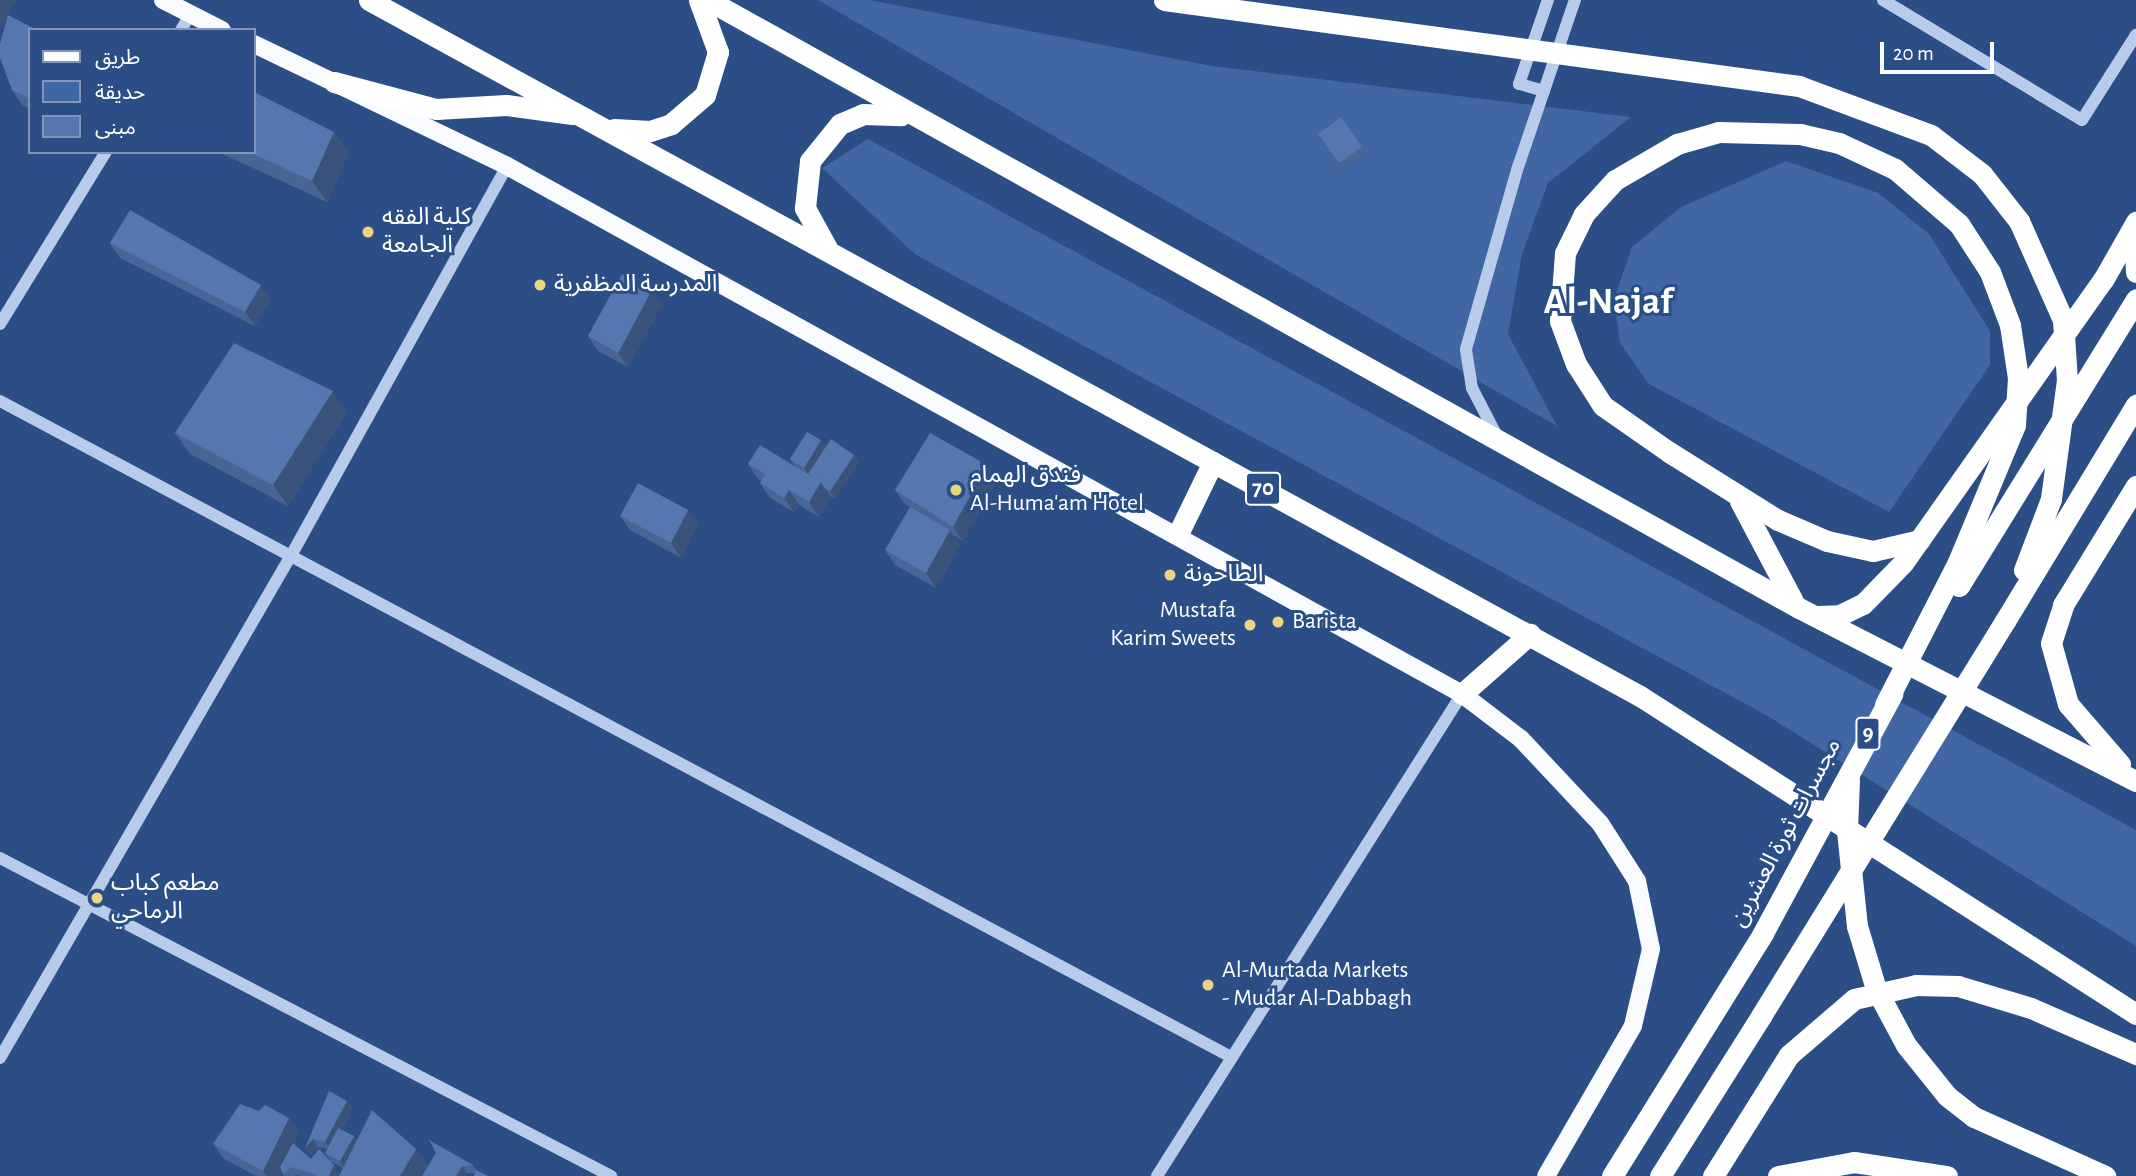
<!DOCTYPE html>
<meta charset="utf-8">
<style>
body{margin:0}
#map{position:relative;width:2136px;height:1176px;overflow:hidden;background:#2b4e87;font-family:"Alegreya Sans","Noto Sans Arabic",sans-serif}
div>[style]{position:absolute}
[style*='--x']{left:calc(var(--x)*1px);top:calc(var(--y)*1px);width:calc(var(--w)*1px);rotate:calc(var(--a)*1deg)}
.green>*{inset:0;background:#4067a3}
.minor>*{height:12px;margin:-6px;padding:0 6px;transform-origin:6px;border-radius:6px;background:#b8cbe8}
.major>*{height:18px;margin:-9px;padding:0 9px;transform-origin:9px;border-radius:9px;background:#f9fbfe}
.highway>*{height:21px;margin:-10.5px;padding:0 10.5px;transform-origin:10.5px;border-radius:10.5px;background:#fff}
.highway-bridge>*{height:21px;margin:-10.5px;padding:0 10.5px;transform-origin:10.5px;border-radius:10.5px;background:#fff}
.wall>*{inset:0;background:#476696}
.shaded-wall>*{inset:0;background:#3a537a}
.building>*{inset:0;background:#5377ae}
.dots>*{width:19px;height:19px;translate:-50% -50%;box-sizing:border-box;border:4px solid #2b4e87;border-radius:50%}
span{translate:-50% -50%;white-space:nowrap;text-align:center;line-height:1.15;-webkit-text-stroke:6px #2b4e87;paint-order:stroke}
.shield-label span{padding:2px 5px;background:#2b4e87;border:2px solid;border-radius:5px;-webkit-text-stroke-width:0}
.shield-label{font-size:23px;color:#fff;font-weight:700}
.poi-label{font-size:24px;color:#fff}
.left{translate:0 -50%;text-align:left}
.right{translate:-100% -50%;text-align:right}
.street-label{font-size:24px;color:#fff}
.town-label{font-size:38px;color:#fff;font-weight:700}
.legend{position:absolute;left:28px;top:28px;width:228px;height:126px;box-sizing:border-box;background:#2b4e87;border:2px solid #8095b7;margin:0;padding:9px 12px;list-style:none;font-size:21px;color:#fff}
.legend li{display:flex;align-items:center;gap:14px;height:35px}
.legend b{width:35px;border:2px solid #8095b7}
.scale{position:absolute;left:1880px;top:42px;width:114px;height:32px;box-sizing:border-box;border:4px solid #fff;border-top:0;padding-left:9px;font-size:21px;line-height:24px;white-space:nowrap;color:#fff;-webkit-text-stroke:5px #2b4e87;paint-order:stroke}
</style>
<div id="map">
<div class="green">
<div style="clip-path:polygon(818px 0,869px 0,1212px 66px,1631px 117px,1548px 183px,1522px 254px,1508px 334px,1557px 426px)"></div>
<div style="clip-path:polygon(868px 139px,2136px 830px,2136px 946px,1766px 715px,916px 255px,822px 168px)"></div>
<div style="clip-path:polygon(1786px 161px,1878px 193px,1929px 234px,1990px 331px,1990px 365px,1889px 512px,1649px 384px,1620px 343px,1614px 299px,1632px 247px,1681px 207px)"></div>
</div>
<div class="minor">
<div style="--x:1883;--y:0;--w:232;--a:31.1"></div>
<div style="--x:2082;--y:120;--w:101;--a:-57.6"></div>
<div style="--x:181;--y:30;--w:17;--a:-59"></div>
<div style="--x:1544;--y:91;--w:26;--a:-164"></div>
<div style="--x:1519;--y:84;--w:89;--a:-71"></div>
<div style="--x:0;--y:324;--w:202;--a:-58.4"></div>
<div style="--x:0;--y:401;--w:1395;--a:28.05"></div>
<div style="--x:1499;--y:440;--w:59;--a:-117.4"></div>
<div style="--x:1472;--y:388;--w:39;--a:-99"></div>
<div style="--x:1466;--y:349;--w:186;--a:-74.1"></div>
<div style="--x:1517;--y:170;--w:180;--a:-71.2"></div>
<div style="--x:0;--y:858;--w:689;--a:27.5"></div>
<div style="--x:0;--y:1058;--w:585;--a:-59.93"></div>
<div style="--x:293;--y:552;--w:441;--a:-61"></div>
<div style="--x:1157;--y:1176;--w:570;--a:-57.68"></div>
</div>
<div class="major">
<div style="--x:163;--y:0;--w:66;--a:27"></div>
<div style="--x:254;--y:44;--w:281;--a:25.7"></div>
<div style="--x:507;--y:166;--w:1091;--a:28.94"></div>
<div style="--x:1462;--y:694;--w:74;--a:37.3"></div>
<div style="--x:1521;--y:739;--w:115;--a:46.8"></div>
<div style="--x:1600;--y:823;--w:69;--a:57.5"></div>
<div style="--x:1637;--y:881;--w:69;--a:78.4"></div>
<div style="--x:1651;--y:949;--w:79;--a:103.2"></div>
<div style="--x:1633;--y:1026;--w:173;--a:120.1"></div>
</div>
<div class="highway">
<div style="--x:369;--y:0;--w:1449;--a:28.71"></div>
<div style="--x:1640;--y:696;--w:589;--a:32.67"></div>
<div style="--x:708;--y:0;--w:1249;--a:29.13"></div>
<div style="--x:1799;--y:608;--w:379;--a:27.2"></div>
<div style="--x:334;--y:82;--w:106;--a:14.8"></div>
<div style="--x:436;--y:109;--w:70;--a:-3.3"></div>
<div style="--x:506;--y:105;--w:67;--a:7.8"></div>
<div style="--x:614;--y:129;--w:36;--a:3"></div>
<div style="--x:650;--y:131;--w:22;--a:-18"></div>
<div style="--x:671;--y:124;--w:45;--a:-40.5"></div>
<div style="--x:705;--y:95;--w:45;--a:-73.2"></div>
<div style="--x:718;--y:52;--w:55;--a:-110.1"></div>
<div style="--x:2134;--y:230;--w:42;--a:87.3"></div>
<div style="--x:827;--y:248;--w:46;--a:-118.8"></div>
<div style="--x:805;--y:208;--w:47;--a:-83.9"></div>
<div style="--x:810;--y:161;--w:48;--a:-51"></div>
<div style="--x:840;--y:124;--w:25;--a:-23"></div>
<div style="--x:863;--y:114;--w:38;--a:2"></div>
<div style="--x:1669;--y:452;--w:128;--a:32"></div>
<div style="--x:1778;--y:520;--w:53;--a:23.2"></div>
<div style="--x:1827;--y:541;--w:47;--a:12.3"></div>
<div style="--x:1873;--y:551;--w:48;--a:-13.2"></div>
<div style="--x:1740;--y:501;--w:113;--a:62.1"></div>
<div style="--x:1178;--y:534;--w:80;--a:-64.1"></div>
<div style="--x:2024;--y:570;--w:76;--a:-69.2"></div>
<div style="--x:1817;--y:616;--w:23;--a:-2"></div>
<div style="--x:1840;--y:615;--w:25;--a:-26"></div>
<div style="--x:1863;--y:604;--w:57;--a:-45.7"></div>
<div style="--x:1903;--y:563;--w:347;--a:-54.8"></div>
<div style="--x:2103;--y:280;--w:67;--a:-60.4"></div>
<div style="--x:2005;--y:621;--w:253;--a:-58.8"></div>
<div style="--x:1462;--y:694;--w:91;--a:-41.4"></div>
<div style="--x:2120;--y:764;--w:79;--a:-130.9"></div>
<div style="--x:2068;--y:704;--w:63;--a:-105.6"></div>
<div style="--x:2051;--y:643;--w:40;--a:-72"></div>
<div style="--x:2063;--y:605;--w:140;--a:-58.5"></div>
<div style="--x:1660;--y:1176;--w:189;--a:-57.7"></div>
<div style="--x:1713;--y:1176;--w:143;--a:-57.9"></div>
<div style="--x:1789;--y:1055;--w:86;--a:-40.7"></div>
<div style="--x:1854;--y:999;--w:64;--a:-12.7"></div>
<div style="--x:1916;--y:985;--w:42;--a:1.4"></div>
<div style="--x:1958;--y:986;--w:76;--a:16.8"></div>
<div style="--x:2031;--y:1008;--w:115;--a:23.7"></div>
<div style="--x:1778;--y:1176;--w:77;--a:-10.4"></div>
<div style="--x:1854;--y:1162;--w:94;--a:8.6"></div>
</div>
<div class="highway-bridge">
<div style="--x:1164;--y:0;--w:641;--a:7.71"></div>
<div style="--x:1799;--y:86;--w:141;--a:20.4"></div>
<div style="--x:1931;--y:135;--w:64;--a:37.4"></div>
<div style="--x:1982;--y:174;--w:60;--a:51.8"></div>
<div style="--x:2019;--y:221;--w:108;--a:66"></div>
<div style="--x:2063;--y:320;--w:60;--a:86.2"></div>
<div style="--x:2067;--y:380;--w:120;--a:97.7"></div>
<div style="--x:1669;--y:452;--w:80;--a:-145.1"></div>
<div style="--x:1603;--y:406;--w:50;--a:-122.7"></div>
<div style="--x:1576;--y:364;--w:46;--a:-110.4"></div>
<div style="--x:1560;--y:321;--w:68;--a:-85.8"></div>
<div style="--x:1565;--y:253;--w:43;--a:-64"></div>
<div style="--x:1584;--y:214;--w:46;--a:-47.6"></div>
<div style="--x:1615;--y:180;--w:72;--a:-30.1"></div>
<div style="--x:1677;--y:144;--w:44;--a:-15.9"></div>
<div style="--x:1719;--y:132;--w:81;--a:1.4"></div>
<div style="--x:1800;--y:134;--w:40;--a:13"></div>
<div style="--x:1839;--y:143;--w:62;--a:24.9"></div>
<div style="--x:1895;--y:169;--w:84;--a:40.7"></div>
<div style="--x:1959;--y:224;--w:57;--a:57.1"></div>
<div style="--x:1990;--y:272;--w:57;--a:69.3"></div>
<div style="--x:2010;--y:325;--w:54;--a:81.4"></div>
<div style="--x:2018;--y:378;--w:47;--a:93.7"></div>
<div style="--x:2015;--y:425;--w:151;--a:112.6"></div>
<div style="--x:1957;--y:564;--w:158;--a:117.1"></div>
<div style="--x:1959;--y:586;--w:337;--a:-58.3"></div>
<div style="--x:1849;--y:779;--w:52;--a:92.2"></div>
<div style="--x:1847;--y:831;--w:96;--a:84"></div>
<div style="--x:1857;--y:926;--w:66;--a:73.2"></div>
<div style="--x:1876;--y:989;--w:64;--a:61.8"></div>
<div style="--x:1906;--y:1045;--w:65;--a:51.2"></div>
<div style="--x:1947;--y:1096;--w:34;--a:38"></div>
<div style="--x:1974;--y:1117;--w:144;--a:24.2"></div>
<div style="--x:1761;--y:1016;--w:464;--a:-58.3"></div>
<div style="--x:1612;--y:1176;--w:286;--a:-58.1"></div>
<div style="--x:1763;--y:933;--w:272;--a:-61.6"></div>
</div>
<div class="wall">
<div style="clip-path:polygon(30px 30px,30px 109px,22px 105px,12px 90px)"></div>
<div style="clip-path:polygon(1341px 117px,1367px 154px,1344px 171px,1318px 134px)"></div>
<div style="clip-path:polygon(334px 132px,349px 153px,327px 202px,218px 152px,254px 152px)"></div>
<div style="clip-path:polygon(110px 243px,271px 299px,255px 326px,120px 258px)"></div>
<div style="clip-path:polygon(652px 290px,662px 305px,628px 367px,598px 351px,588px 336px)"></div>
<div style="clip-path:polygon(347px 412px,288px 506px,190px 454px,175px 433px)"></div>
<div style="clip-path:polygon(821px 440px,826px 447px,854px 455px,859px 462px,835px 499px,830px 495px,831px 497px,819px 517px,799px 505px,794px 512px,770px 498px,760px 483px,762px 481px,758px 479px,748px 464px,795px 466px,790px 459px)"></div>
<div style="clip-path:polygon(987px 465px,997px 480px,963px 541px,953px 535px,960px 545px,936px 588px,895px 565px,885px 550px,911px 508px,905px 504px,895px 490px)"></div>
<div style="clip-path:polygon(688px 510px,698px 524px,681px 558px,630px 530px,620px 516px)"></div>
<div style="clip-path:polygon(347px 1101px,353px 1108px,341px 1130px,354px 1136px,357px 1140px,416px 1149px,428px 1166px,473px 1165px,476px 1171px,475px 1173px,467px 1173px,465px 1176px,339px 1176px,343px 1168px,330px 1161px,325px 1153px,328px 1149px,318px 1147px,310px 1155px,305px 1148px)"></div>
<div style="clip-path:polygon(259px 1111px,289px 1118px,299px 1133px,294px 1144px,311px 1159px,339px 1173px,337px 1176px,300px 1176px,296px 1175px,295px 1176px,284px 1176px,281px 1170px,278px 1176px,256px 1176px,224px 1159px,213px 1144px)"></div>
</div>
<div class="shaded-wall">
<div style="clip-path:polygon(0 0,17px 0,0 29px)"></div>
<div style="clip-path:polygon(334px 132px,349px 153px,327px 202px,312px 181px)"></div>
<div style="clip-path:polygon(261px 285px,271px 299px,255px 326px,245px 312px)"></div>
<div style="clip-path:polygon(652px 290px,662px 305px,628px 367px,618px 353px)"></div>
<div style="clip-path:polygon(333px 391px,347px 412px,288px 506px,273px 485px)"></div>
<div style="clip-path:polygon(821px 440px,827px 448px,809px 476px,804px 468px)"></div>
<div style="clip-path:polygon(854px 455px,859px 462px,835px 499px,830px 491px)"></div>
<div style="clip-path:polygon(987px 465px,997px 480px,963px 541px,953px 527px)"></div>
<div style="clip-path:polygon(821px 482px,831px 497px,819px 517px,809px 502px)"></div>
<div style="clip-path:polygon(789px 490px,799px 505px,794px 512px,784px 498px)"></div>
<div style="clip-path:polygon(688px 510px,698px 524px,681px 558px,671px 543px)"></div>
<div style="clip-path:polygon(950px 530px,960px 545px,936px 588px,926px 573px)"></div>
<div style="clip-path:polygon(347px 1101px,353px 1108px,330px 1149px,325px 1142px)"></div>
<div style="clip-path:polygon(289px 1118px,299px 1133px,278px 1176px,267px 1176px,263px 1171px)"></div>
<div style="clip-path:polygon(354px 1136px,359px 1144px,345px 1169px,340px 1161px)"></div>
<div style="clip-path:polygon(313px 1139px,318px 1147px,310px 1155px,305px 1148px)"></div>
<div style="clip-path:polygon(416px 1149px,431px 1170px,427px 1176px,400px 1176px)"></div>
<div style="clip-path:polygon(334px 1165px,339px 1173px,337px 1176px,329px 1176px)"></div>
<div style="clip-path:polygon(462px 1166px,467px 1173px,465px 1176px,456px 1176px)"></div>
</div>
<div class="building">
<div style="clip-path:polygon(8px 15px,37px 30px,30px 30px,30px 99px,12px 90px,0 58px,0 44px)"></div>
<div style="clip-path:polygon(254px 92px,334px 132px,312px 181px,249px 152px,254px 152px)"></div>
<div style="clip-path:polygon(1341px 117px,1362px 147px,1339px 163px,1318px 134px)"></div>
<div style="clip-path:polygon(130px 210px,261px 285px,245px 312px,110px 243px)"></div>
<div style="clip-path:polygon(622px 274px,652px 290px,618px 353px,588px 336px)"></div>
<div style="clip-path:polygon(234px 343px,333px 391px,273px 485px,175px 433px)"></div>
<div style="clip-path:polygon(807px 432px,821px 440px,804px 468px,790px 459px)"></div>
<div style="clip-path:polygon(930px 433px,987px 465px,953px 527px,895px 490px)"></div>
<div style="clip-path:polygon(831px 439px,854px 455px,830px 491px,824px 487px,821px 482px,808px 474px)"></div>
<div style="clip-path:polygon(760px 445px,821px 482px,809px 502px,789px 490px,784px 498px,760px 483px,765px 474px,748px 464px)"></div>
<div style="clip-path:polygon(638px 483px,688px 510px,671px 543px,620px 516px)"></div>
<div style="clip-path:polygon(910px 507px,950px 530px,926px 573px,885px 550px)"></div>
<div style="clip-path:polygon(329px 1091px,347px 1101px,325px 1142px,313px 1139px,305px 1148px)"></div>
<div style="clip-path:polygon(240px 1104px,259px 1111px,265px 1105px,289px 1118px,263px 1171px,213px 1144px)"></div>
<div style="clip-path:polygon(372px 1110px,416px 1149px,400px 1176px,339px 1176px)"></div>
<div style="clip-path:polygon(338px 1128px,354px 1136px,340px 1161px,325px 1153px)"></div>
<div style="clip-path:polygon(429px 1140px,473px 1165px,462px 1166px,456px 1176px,422px 1176px,436px 1153px)"></div>
<div style="clip-path:polygon(293px 1143px,311px 1159px,319px 1149px,334px 1165px,329px 1176px,316px 1176px,315px 1174px,291px 1167px,283px 1174px,280px 1167px)"></div>
<div style="clip-path:polygon(476px 1170px,488px 1176px,474px 1176px)"></div>
</div>
<div class="dots">
<div style="left:368px;top:232px;background:#edd580"></div>
<div style="left:540px;top:285px;background:#edd580"></div>
<div style="left:956px;top:490px;background:#edd580"></div>
<div style="left:1170px;top:575px;background:#edd580"></div>
<div style="left:1278px;top:622px;background:#edd580"></div>
<div style="left:1250px;top:625px;background:#edd580"></div>
<div style="left:97px;top:898px;background:#edd580"></div>
<div style="left:1208px;top:985px;background:#edd580"></div>
</div>
<div class="shield-label">
<span style="left:1263px;top:489px">70</span>
<span style="left:1868px;top:734px">9</span>
</div>
<div class="poi-label">
<span class="left" style="left:382px;top:232px">كلية الفقه<br>الجامعة</span>
<span class="left" style="left:554px;top:285px">المدرسة المظفرية</span>
<span class="left" style="left:970px;top:490px">فندق الهمام<br>Al-Huma'am Hotel</span>
<span class="left" style="left:1184px;top:575px">الطاحونة</span>
<span class="right" style="left:1236px;top:625px">Mustafa<br>Karim Sweets</span>
<span class="left" style="left:1292px;top:622px">Barista</span>
<span class="left" style="left:111px;top:898px">مطعم كباب<br>الرماحي</span>
<span class="left" style="left:1222px;top:985px">Al-Murtada Markets<br>- Mudar Al-Dabbagh</span>
</div>
<div class="street-label">
<span style="left:1786px;top:833px;rotate:-62deg">مجسرات ثورة العشرين</span>
</div>
<div class="town-label">
<span style="left:1608px;top:303px">Al-Najaf</span>
</div>
<ul class="legend">
<li><b style="height:9px;background:#f9fbfe"></b>طريق</li>
<li><b style="height:19px;background:#4067a3"></b>حديقة</li>
<li><b style="height:19px;background:#5377ae"></b>مبنى</li>
</ul>
<div class="scale">20 m</div>
</div>
